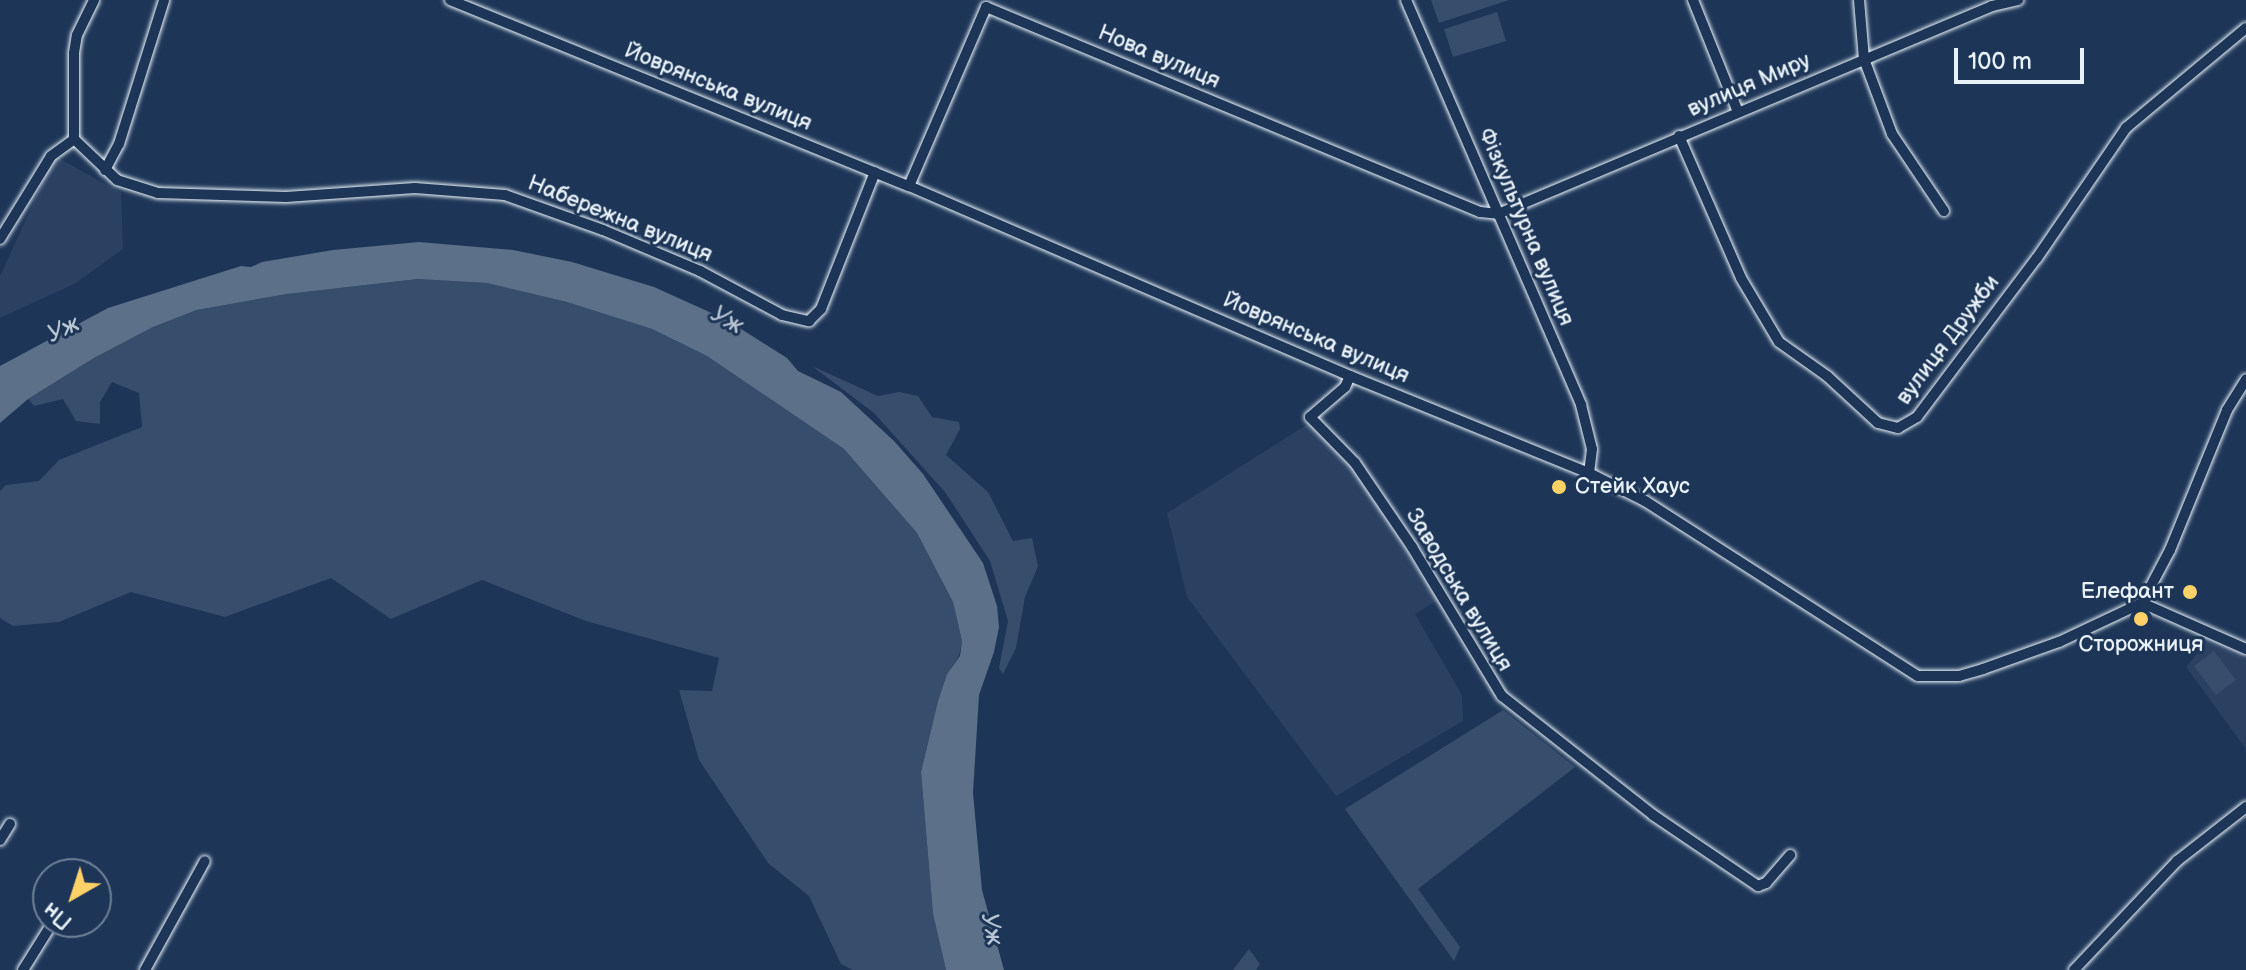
<!DOCTYPE html>
<meta charset="utf-8">
<style>
body{margin:0}
#map{position:relative;width:2246px;height:970px;overflow:hidden;background:#1d3557;font-family:"Balsamiq Sans",sans-serif}
div>[style]{position:absolute}
[style*='--x']{left:calc(var(--x)*1px);top:calc(var(--y)*1px);width:calc(var(--w)*1px);rotate:calc(var(--a)*1deg)}
.built>*{inset:0;background:#2a4162}
.green>*{inset:0;background:#374d6c}
.water>*{inset:0;background:#5d7089}
.roads{filter:drop-shadow(0 0 2px #e8f1f8) drop-shadow(0 0 2px #e8f1f8)}
.minor>*{height:10px;margin:-5px;padding:0 5px;transform-origin:5px;border-radius:5px;background:#1d3557}
.dots>*{width:22px;height:22px;translate:-50% -50%;box-sizing:border-box;border:4px solid #1d3557;border-radius:50%}
span{translate:-50% -50%;white-space:nowrap;text-align:center;line-height:1.15;-webkit-text-stroke:6px #1d3557;paint-order:stroke}
.street-label{font-size:22px;color:#e8f1f8}
.poi-label{font-size:22px;color:#e8f1f8}
.left{translate:0 -50%;text-align:left}
.right{translate:-100% -50%;text-align:right}
.water-label{font-size:24px;color:#b7c4d1;font-style:italic}
.north{position:absolute;left:32px;top:858px;width:80px;height:80px;box-sizing:border-box;background:#1d3557;border:2px solid #6e8097;border-radius:50%;rotate:219deg;font-size:22px;font-weight:700;line-height:32px;text-align:center;color:#e8f1f8}
.north::after{content:'';display:block;margin:auto;width:28px;height:36px;background:#ffd166;clip-path:polygon(50% 0,100% 100%,50% 72%,0 100%)}
.scale{position:absolute;left:1954px;top:48px;width:130px;height:36px;box-sizing:border-box;border:4px solid #e8f1f8;border-top:0;padding-left:10px;font-size:24px;line-height:28px;white-space:nowrap;color:#e8f1f8;-webkit-text-stroke:6px #1d3557;paint-order:stroke}
</style>
<div id="map">
<div class="built">
<div style="clip-path:polygon(55px 156px,121px 193px,123px 249px,76px 283px,0 318px,0 276px)"></div>
<div style="clip-path:polygon(1311px 422px,1351px 463px,1438px 600px,1415px 614px,1462px 695px,1463px 721px,1336px 796px,1187px 597px,1167px 513px)"></div>
<div style="clip-path:polygon(2207px 642px,2246px 659px,2246px 749px,2186px 667px)"></div>
</div>
<div class="green">
<div style="clip-path:polygon(1431px 0,1509px 0,1439px 23px)"></div>
<div style="clip-path:polygon(1497px 12px,1506px 41px,1453px 57px,1444px 29px)"></div>
<div style="clip-path:polygon(418px 279px,487px 283px,567px 302px,652px 329px,707px 356px,844px 449px,917px 533px,953px 602px,962px 641px,959px 656px,947px 674px,938px 701px,921px 772px,933px 914px,946px 970px,853px 970px,841px 964px,809px 896px,768px 863px,699px 760px,679px 690px,712px 691px,719px 658px,586px 621px,482px 580px,391px 619px,331px 578px,225px 617px,131px 592px,59px 622px,13px 626px,0 618px,0 491px,6px 485px,39px 481px,59px 460px,142px 427px,139px 393px,112px 382px,100px 402px,100px 424px,76px 421px,63px 399px,34px 406px,28px 399px,94px 358px,153px 327px,198px 310px,287px 294px)"></div>
<div style="clip-path:polygon(812px 366px,878px 396px,899px 392px,918px 396px,932px 417px,959px 422px,960px 429px,946px 455px,988px 492px,1013px 541px,1032px 538px,1038px 566px,1025px 597px,1016px 648px,1003px 674px,999px 668px,1008px 621px,990px 561px,945px 492px,874px 413px)"></div>
<div style="clip-path:polygon(2214px 651px,2236px 680px,2216px 695px,2194px 666px)"></div>
<div style="clip-path:polygon(1503px 710px,1575px 767px,1418px 889px,1460px 947px,1454px 961px,1345px 809px)"></div>
<div style="clip-path:polygon(1249px 949px,1260px 964px,1256px 970px,1233px 970px)"></div>
</div>
<div class="water">
<div style="clip-path:polygon(419px 242px,513px 250px,572px 262px,654px 287px,727px 320px,787px 358px,798px 371px,841px 392px,894px 441px,923px 474px,983px 563px,997px 606px,999px 627px,994px 652px,979px 695px,973px 793px,982px 890px,1004px 970px,946px 970px,933px 914px,921px 772px,938px 701px,947px 674px,960px 656px,962px 641px,953px 602px,917px 533px,844px 449px,707px 356px,652px 329px,567px 302px,487px 283px,418px 279px,287px 294px,197px 310px,153px 327px,94px 358px,28px 399px,0 423px,0 366px,108px 308px,241px 266px,251px 267px,262px 262px,333px 250px)"></div>
</div>
<div class="roads">
<div class="minor">
<div style="--x:450;--y:0;--w:495;--a:22.1"></div>
<div style="--x:909;--y:186;--w:480;--a:23.3"></div>
<div style="--x:1350;--y:376;--w:258;--a:22.1"></div>
<div style="--x:1589;--y:473;--w:63;--a:26.6"></div>
<div style="--x:1645;--y:501;--w:324;--a:32.7"></div>
<div style="--x:1918;--y:676;--w:41;--a:0"></div>
<div style="--x:1959;--y:676;--w:25;--a:-16"></div>
<div style="--x:1983;--y:669;--w:81;--a:-19.6"></div>
<div style="--x:2059;--y:642;--w:92;--a:-25.2"></div>
<div style="--x:2142;--y:603;--w:60;--a:-62.2"></div>
<div style="--x:2170;--y:550;--w:151;--a:-67.8"></div>
<div style="--x:2227;--y:410;--w:36;--a:-58"></div>
<div style="--x:1406;--y:0;--w:441;--a:66.6"></div>
<div style="--x:1581;--y:405;--w:45;--a:76"></div>
<div style="--x:1592;--y:449;--w:24;--a:97"></div>
<div style="--x:1693;--y:0;--w:121;--a:68.1"></div>
<div style="--x:1859;--y:0;--w:59;--a:85.2"></div>
<div style="--x:1864;--y:59;--w:80;--a:69.5"></div>
<div style="--x:1892;--y:134;--w:93;--a:56"></div>
<div style="--x:1679;--y:136;--w:155;--a:66.4"></div>
<div style="--x:1741;--y:278;--w:74;--a:59.3"></div>
<div style="--x:1779;--y:342;--w:59;--a:35.3"></div>
<div style="--x:1827;--y:376;--w:69;--a:42.7"></div>
<div style="--x:1878;--y:423;--w:21;--a:14"></div>
<div style="--x:1898;--y:428;--w:22;--a:-30"></div>
<div style="--x:1917;--y:417;--w:199;--a:-53"></div>
<div style="--x:2037;--y:258;--w:158;--a:-55.6"></div>
<div style="--x:2126;--y:128;--w:156;--a:-39.8"></div>
<div style="--x:74;--y:139;--w:59;--a:43.6"></div>
<div style="--x:117;--y:180;--w:43;--a:17.6"></div>
<div style="--x:158;--y:193;--w:128;--a:1.8"></div>
<div style="--x:286;--y:197;--w:129;--a:-4"></div>
<div style="--x:415;--y:188;--w:90;--a:4.4"></div>
<div style="--x:505;--y:195;--w:104;--a:19.7"></div>
<div style="--x:603;--y:230;--w:105;--a:22.9"></div>
<div style="--x:700;--y:271;--w:93;--a:28.2"></div>
<div style="--x:782;--y:315;--w:28;--a:13"></div>
<div style="--x:809;--y:321;--w:17;--a:-45"></div>
<div style="--x:821;--y:309;--w:147;--a:-68.5"></div>
<div style="--x:105;--y:170;--w:30;--a:-62"></div>
<div style="--x:119;--y:144;--w:151;--a:-72.6"></div>
<div style="--x:909;--y:186;--w:195;--a:-66.7"></div>
<div style="--x:986;--y:7;--w:535;--a:22.54"></div>
<div style="--x:1480;--y:212;--w:18;--a:6"></div>
<div style="--x:1498;--y:214;--w:536;--a:-22.83"></div>
<div style="--x:1992;--y:6;--w:27;--a:-13"></div>
<div style="--x:0;--y:239;--w:97;--a:-58.4"></div>
<div style="--x:51;--y:156;--w:29;--a:-36"></div>
<div style="--x:74;--y:139;--w:86;--a:-90"></div>
<div style="--x:74;--y:53;--w:18;--a:-81"></div>
<div style="--x:77;--y:35;--w:39;--a:-64"></div>
<div style="--x:1350;--y:376;--w:12;--a:114"></div>
<div style="--x:1345;--y:387;--w:46;--a:139.4"></div>
<div style="--x:1310;--y:417;--w:64;--a:45.6"></div>
<div style="--x:1355;--y:463;--w:102;--a:55.8"></div>
<div style="--x:1412;--y:547;--w:174;--a:58.9"></div>
<div style="--x:1502;--y:696;--w:192;--a:38.2"></div>
<div style="--x:1653;--y:815;--w:127;--a:34.1"></div>
<div style="--x:1758;--y:886;--w:9;--a:-21"></div>
<div style="--x:1766;--y:883;--w:37;--a:-49"></div>
<div style="--x:2142;--y:603;--w:114;--a:23.9"></div>
<div style="--x:0;--y:840;--w:19;--a:-58"></div>
<div style="--x:82;--y:874;--w:5;--a:-53"></div>
<div style="--x:23;--y:970;--w:57;--a:-58"></div>
<div style="--x:145;--y:970;--w:124;--a:-61.2"></div>
<div style="--x:2074;--y:970;--w:150;--a:-46.6"></div>
<div style="--x:2177;--y:861;--w:88;--a:-38"></div>
</div>
</div>
<div class="dots">
<div style="left:1559px;top:487px;background:#ffd166"></div>
<div style="left:2190px;top:592px;background:#ffd166"></div>
<div style="left:2141px;top:619px;background:#ffd166"></div>
</div>
<div class="street-label">
<span style="left:1159px;top:57px;rotate:23deg">Нова вулиця</span>
<span style="left:1749px;top:85px;rotate:-23deg">вулиця Миру</span>
<span style="left:718px;top:87px;rotate:22deg">Йоврянська вулиця</span>
<span style="left:620px;top:219px;rotate:22deg">Набережна вулиця</span>
<span style="left:1526px;top:227px;rotate:67deg">Фізкультурна вулиця</span>
<span style="left:1316px;top:338px;rotate:23deg">Йоврянська вулиця</span>
<span style="left:1948px;top:340px;rotate:-53deg">вулиця Дружби</span>
<span style="left:1459px;top:590px;rotate:59deg">Заводська вулиця</span>
</div>
<div class="poi-label">
<span class="left" style="left:1575px;top:487px">Стейк Хаус</span>
<span class="right" style="left:2174px;top:592px">Елефант</span>
<span style="left:2141px;top:645px">Сторожниця</span>
</div>
<div class="water-label">
<span style="left:727px;top:320px;rotate:29deg">Уж</span>
<span style="left:63px;top:329px;rotate:-24deg">Уж</span>
<span style="left:992px;top:929px;rotate:79deg">Уж</span>
</div>
<div class="north">Пн</div>
<div class="scale">100 m</div>
</div>
